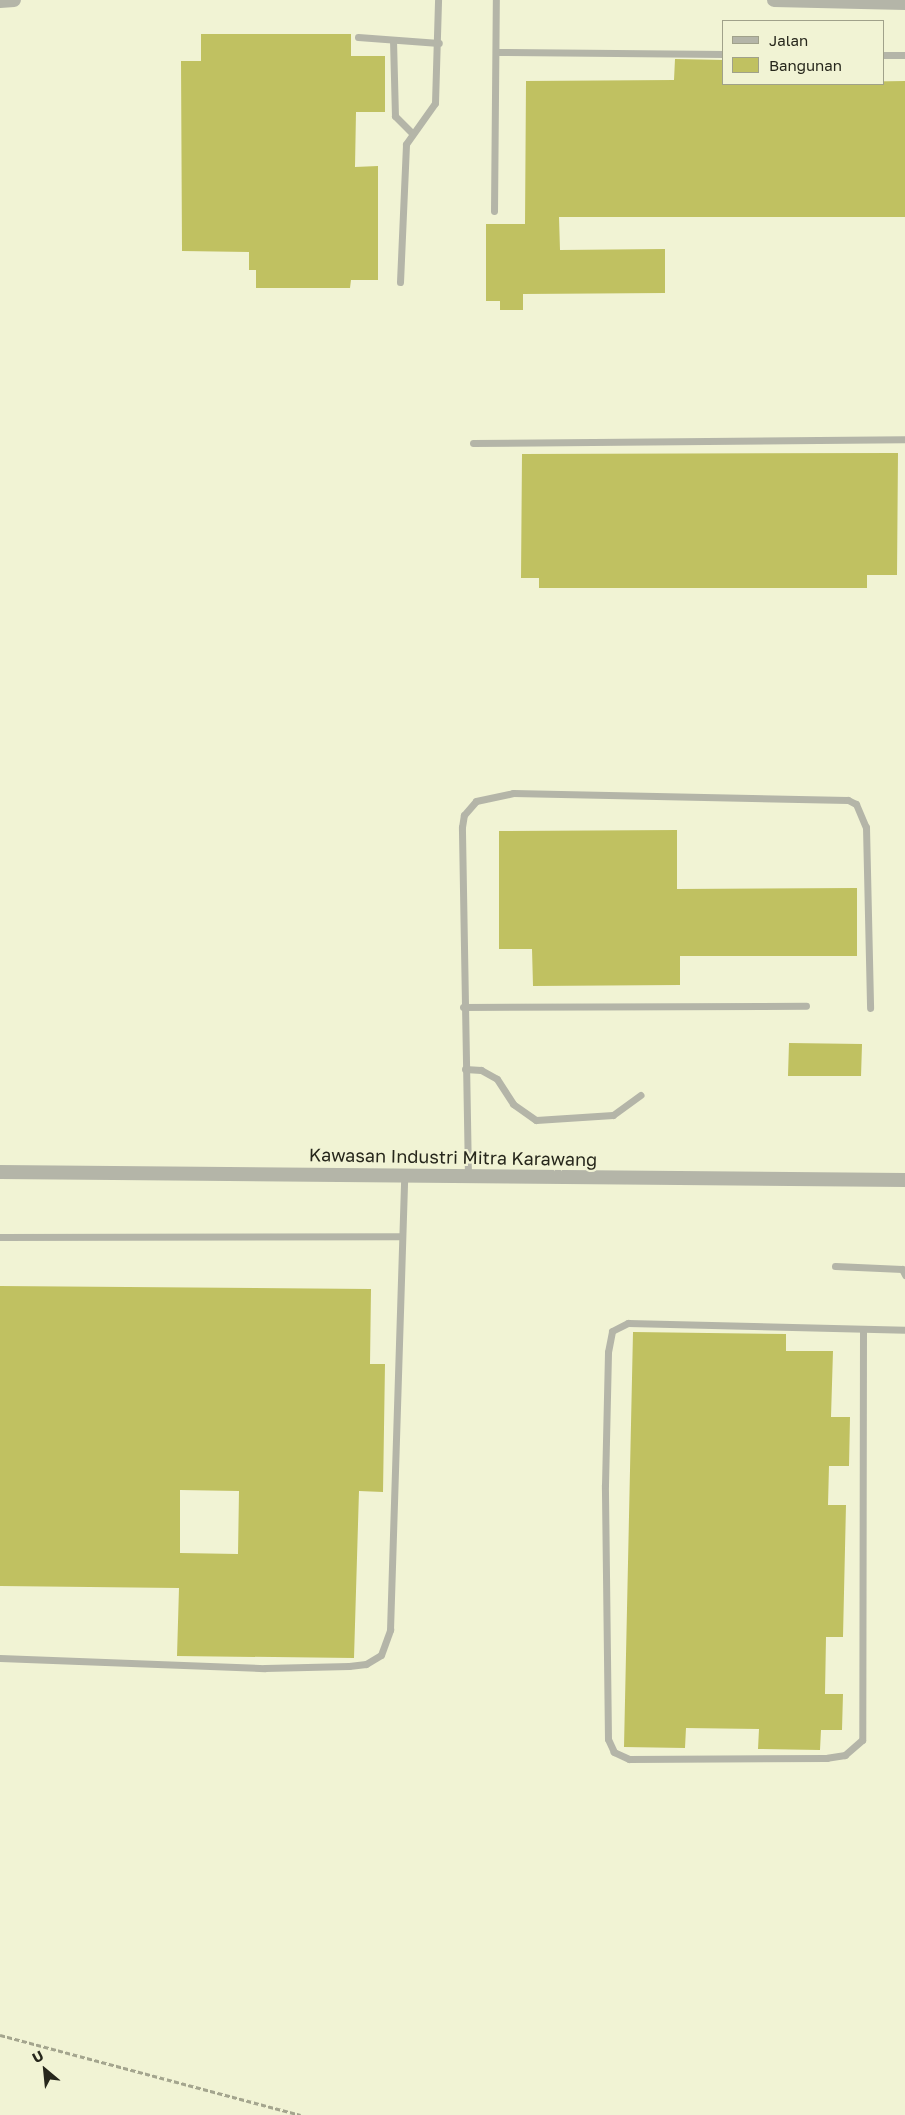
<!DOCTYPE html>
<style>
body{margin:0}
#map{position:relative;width:905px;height:2115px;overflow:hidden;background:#f1f3d4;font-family:"Golos Text",sans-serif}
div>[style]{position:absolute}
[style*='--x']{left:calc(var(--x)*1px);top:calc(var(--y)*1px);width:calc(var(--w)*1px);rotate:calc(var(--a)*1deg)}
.building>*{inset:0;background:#c0c161}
.path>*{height:3px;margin-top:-1.5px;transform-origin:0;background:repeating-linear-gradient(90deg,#a4a58e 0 5px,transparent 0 7.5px)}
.service>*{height:7px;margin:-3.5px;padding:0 3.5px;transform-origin:3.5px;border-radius:3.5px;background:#b4b5a8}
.minor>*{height:14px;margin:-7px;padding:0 7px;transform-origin:7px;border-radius:7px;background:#b4b5a8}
span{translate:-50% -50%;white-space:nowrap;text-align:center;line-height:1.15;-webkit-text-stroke:4.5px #f1f3d4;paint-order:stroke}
.street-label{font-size:18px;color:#27271c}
.legend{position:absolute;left:722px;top:20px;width:162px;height:65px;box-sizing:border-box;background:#f1f3d4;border:1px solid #a0a18a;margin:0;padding:6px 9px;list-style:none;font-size:15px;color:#27271c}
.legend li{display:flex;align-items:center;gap:10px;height:25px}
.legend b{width:25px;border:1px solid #a0a18a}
.north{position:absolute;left:20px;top:2045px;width:50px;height:50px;-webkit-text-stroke:4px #f1f3d4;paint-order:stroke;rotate:332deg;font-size:14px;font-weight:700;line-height:20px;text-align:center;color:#27271c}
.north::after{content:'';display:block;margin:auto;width:18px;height:22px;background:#27271c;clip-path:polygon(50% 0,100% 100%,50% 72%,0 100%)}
</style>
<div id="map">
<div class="building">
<div style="clip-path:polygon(201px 34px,351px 34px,351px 56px,385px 56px,385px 112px,356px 112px,355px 167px,378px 166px,378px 280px,351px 280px,350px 288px,256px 288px,256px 270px,249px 270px,249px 252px,182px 251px,181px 61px,201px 61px)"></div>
<div style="clip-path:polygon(675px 59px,724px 60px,724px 84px,905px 81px,905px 217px,559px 217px,560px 250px,665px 249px,665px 293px,523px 294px,523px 310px,500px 310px,500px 301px,486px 301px,486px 224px,525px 224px,526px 81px,674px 80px)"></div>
<div style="clip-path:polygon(898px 453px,897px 575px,867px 575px,867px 588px,539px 588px,539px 578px,521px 578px,522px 454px)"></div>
<div style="clip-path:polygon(677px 830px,677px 889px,857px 888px,857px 956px,680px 956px,680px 985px,533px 986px,532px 949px,499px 949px,499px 831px)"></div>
<div style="clip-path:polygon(789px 1043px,862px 1044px,861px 1076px,788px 1076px)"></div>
<div style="clip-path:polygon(evenodd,0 1286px,371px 1289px,370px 1364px,385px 1364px,383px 1492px,359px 1491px,354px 1658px,177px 1656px,179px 1588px,0 1586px,0 1286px,180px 1490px,239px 1491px,238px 1554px,180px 1553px,180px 1490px)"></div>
<div style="clip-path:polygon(633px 1332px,786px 1334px,786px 1351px,833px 1351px,831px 1417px,850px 1417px,849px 1466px,829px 1466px,828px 1505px,846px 1505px,843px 1637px,826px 1637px,825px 1694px,843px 1694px,842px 1730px,821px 1730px,820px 1750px,758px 1749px,759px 1729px,686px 1728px,685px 1748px,624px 1747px)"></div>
</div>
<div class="path">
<div style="--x:0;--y:2035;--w:311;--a:14.9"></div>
</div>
<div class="service">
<div style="--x:358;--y:37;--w:81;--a:4.2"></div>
<div style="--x:393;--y:40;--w:76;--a:88.5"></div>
<div style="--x:395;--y:116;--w:24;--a:45"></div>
<div style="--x:497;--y:52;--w:227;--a:0.5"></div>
<div style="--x:884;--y:55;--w:21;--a:0"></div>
<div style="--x:494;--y:211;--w:211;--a:-89.5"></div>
<div style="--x:400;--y:282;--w:138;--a:-87.5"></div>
<div style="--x:406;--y:144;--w:50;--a:-54.7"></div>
<div style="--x:435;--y:103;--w:103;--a:-88.3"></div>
<div style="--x:473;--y:443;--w:432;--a:-0.5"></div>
<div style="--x:463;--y:1007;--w:343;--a:-0.2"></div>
<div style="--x:465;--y:1069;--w:16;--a:4"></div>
<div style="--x:481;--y:1070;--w:18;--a:29"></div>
<div style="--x:497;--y:1079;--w:30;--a:57"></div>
<div style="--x:513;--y:1104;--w:28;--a:35"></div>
<div style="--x:536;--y:1120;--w:77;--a:-3.7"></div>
<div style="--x:613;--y:1115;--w:34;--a:-36"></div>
<div style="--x:468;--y:1176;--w:349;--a:-91"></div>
<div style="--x:462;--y:827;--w:12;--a:-81"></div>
<div style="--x:464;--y:815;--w:18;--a:-49"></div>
<div style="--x:476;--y:801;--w:38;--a:-12"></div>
<div style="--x:513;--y:793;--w:335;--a:1.2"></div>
<div style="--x:848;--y:800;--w:9;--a:27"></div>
<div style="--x:856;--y:804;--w:25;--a:67"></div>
<div style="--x:866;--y:827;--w:181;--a:88.7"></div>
<div style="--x:0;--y:1237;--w:402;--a:-0.1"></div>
<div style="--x:835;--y:1266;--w:67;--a:2.6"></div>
<div style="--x:902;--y:1269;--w:7;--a:63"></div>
<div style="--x:863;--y:1332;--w:408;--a:90.1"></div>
<div style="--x:862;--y:1740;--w:23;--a:139"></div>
<div style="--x:845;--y:1755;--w:18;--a:171"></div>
<div style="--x:827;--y:1758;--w:198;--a:179.7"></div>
<div style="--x:629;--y:1759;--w:17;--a:-155"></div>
<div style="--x:614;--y:1752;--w:14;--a:-115"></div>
<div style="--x:608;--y:1739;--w:254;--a:-90.7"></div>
<div style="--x:605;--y:1485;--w:133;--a:-88.7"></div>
<div style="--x:608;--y:1352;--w:21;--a:-79"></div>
<div style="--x:612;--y:1331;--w:18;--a:-27"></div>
<div style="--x:628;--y:1323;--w:277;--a:1.4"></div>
<div style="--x:0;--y:1658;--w:265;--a:2.2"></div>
<div style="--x:265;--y:1668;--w:84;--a:-1.4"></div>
<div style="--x:349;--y:1666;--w:17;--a:-7"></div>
<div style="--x:366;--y:1664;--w:17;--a:-31"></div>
<div style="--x:381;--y:1655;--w:27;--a:-70"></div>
<div style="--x:390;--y:1630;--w:455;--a:-88.2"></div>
</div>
<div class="minor">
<div style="--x:774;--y:0;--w:131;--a:1.3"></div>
<div style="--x:0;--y:1;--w:14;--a:-4"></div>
<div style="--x:0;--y:1172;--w:905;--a:0.51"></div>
</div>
<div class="street-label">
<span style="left:453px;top:1157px;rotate:1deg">Kawasan Industri Mitra Karawang</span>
</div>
<ul class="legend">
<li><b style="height:6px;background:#b4b5a8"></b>Jalan</li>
<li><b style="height:14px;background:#c0c161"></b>Bangunan</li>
</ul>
<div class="north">U</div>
</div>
